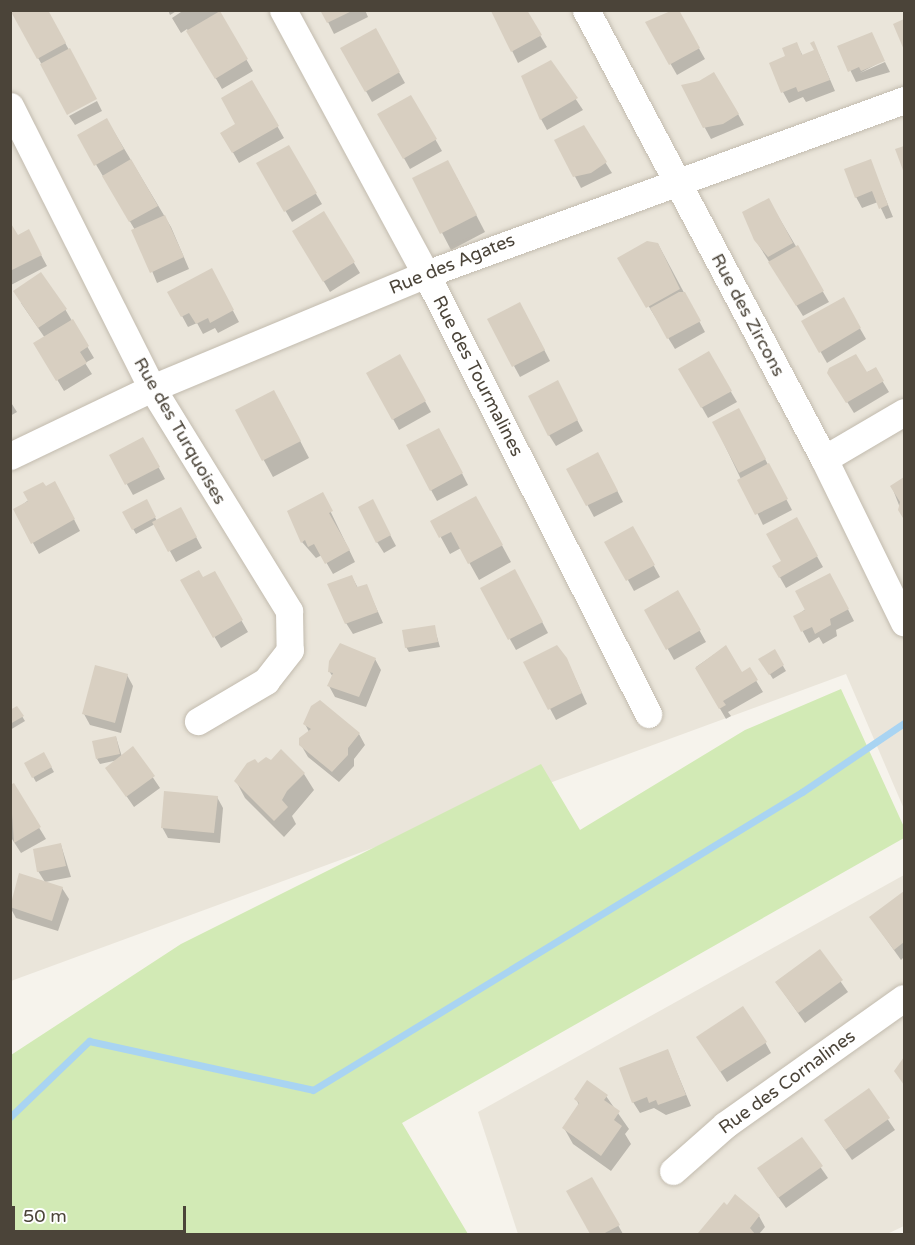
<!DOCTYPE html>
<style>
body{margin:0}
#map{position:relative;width:915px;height:1245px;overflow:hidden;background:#f6f3ec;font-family:"Varela Round",sans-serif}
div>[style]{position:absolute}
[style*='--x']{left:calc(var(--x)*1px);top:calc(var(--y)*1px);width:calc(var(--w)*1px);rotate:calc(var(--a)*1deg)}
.residential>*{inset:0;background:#eae5da}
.green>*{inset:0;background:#d2eab5}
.shadow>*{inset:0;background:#0003}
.stream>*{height:7px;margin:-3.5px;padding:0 3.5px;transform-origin:3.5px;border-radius:3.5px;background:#a9d4f2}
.building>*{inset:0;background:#d8cfc1}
.roads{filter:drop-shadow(0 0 2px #c2bbae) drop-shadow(0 0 2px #c2bbae)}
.minor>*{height:27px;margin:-13.5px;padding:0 13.5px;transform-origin:13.5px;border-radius:13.5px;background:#fff}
span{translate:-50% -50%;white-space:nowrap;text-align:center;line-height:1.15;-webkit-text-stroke:6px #fff;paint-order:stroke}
.street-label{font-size:18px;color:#4b4439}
.frame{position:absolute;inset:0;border:12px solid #4b4439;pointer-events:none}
.scale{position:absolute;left:12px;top:1206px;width:174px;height:27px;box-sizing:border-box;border:3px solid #4b4439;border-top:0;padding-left:8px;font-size:18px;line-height:21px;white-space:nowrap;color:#4b4439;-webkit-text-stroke:4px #fff;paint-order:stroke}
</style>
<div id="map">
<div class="residential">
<div style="clip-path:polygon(11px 11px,904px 11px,904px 809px,846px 674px,11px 981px)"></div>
<div style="clip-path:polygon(904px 875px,904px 1226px,887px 1234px,518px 1234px,478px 1112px)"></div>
</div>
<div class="green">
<div style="clip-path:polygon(841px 689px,904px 827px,904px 838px,402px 1123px,468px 1234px,11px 1234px,11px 1055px,181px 944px,541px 764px,580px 830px,745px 730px)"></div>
</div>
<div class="shadow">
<div style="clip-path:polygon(11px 10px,47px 10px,96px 99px,42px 65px)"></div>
<div style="clip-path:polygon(168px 10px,178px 10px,170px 15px)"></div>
<div style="clip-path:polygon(184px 10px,218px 10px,253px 71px,222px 89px,187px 29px,181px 33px,172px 18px)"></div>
<div style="clip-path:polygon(322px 10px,365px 10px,368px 17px,334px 34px)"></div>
<div style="clip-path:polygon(525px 10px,547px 47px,518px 63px,493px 12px)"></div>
<div style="clip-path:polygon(677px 10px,705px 59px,677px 75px,647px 23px)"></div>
<div style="clip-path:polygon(375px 30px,405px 83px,372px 102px,342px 48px)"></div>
<div style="clip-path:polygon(796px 43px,803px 56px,819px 54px,835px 91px,806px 102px,803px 97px,789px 103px,783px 92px,787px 57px)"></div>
<div style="clip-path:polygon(839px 47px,884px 60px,860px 73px,885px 62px,890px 72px,856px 82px)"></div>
<div style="clip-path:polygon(551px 62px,583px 110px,547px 130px,541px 119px)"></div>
<div style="clip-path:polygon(252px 82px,284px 138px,239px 163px,222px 133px,237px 125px)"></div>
<div style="clip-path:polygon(699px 83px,738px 114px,744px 125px,711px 139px,705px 128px)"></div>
<div style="clip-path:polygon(411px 97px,442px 151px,410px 169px,380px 115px)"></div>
<div style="clip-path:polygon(97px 101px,102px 111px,75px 125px,69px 116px)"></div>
<div style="clip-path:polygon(107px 120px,171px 227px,189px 269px,157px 283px,135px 230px,79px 136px)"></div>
<div style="clip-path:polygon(556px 140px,605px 162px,612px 173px,581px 188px)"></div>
<div style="clip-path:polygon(288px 147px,322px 204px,292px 222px,258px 164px)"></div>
<div style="clip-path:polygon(870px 161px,893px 217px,886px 219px,878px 202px,862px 208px,856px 197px)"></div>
<div style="clip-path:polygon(457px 178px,485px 232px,451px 250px,414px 179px)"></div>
<div style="clip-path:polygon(775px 211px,829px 302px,803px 316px,758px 244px)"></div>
<div style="clip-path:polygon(324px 213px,360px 273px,330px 292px,294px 231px)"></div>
<div style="clip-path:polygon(10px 225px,17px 237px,28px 231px,47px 266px,11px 285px)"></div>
<div style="clip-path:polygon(658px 244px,705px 332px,675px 349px,619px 258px)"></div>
<div style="clip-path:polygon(217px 281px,239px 322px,218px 333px,215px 328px,203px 334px,197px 323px,188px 327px,169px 292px)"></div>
<div style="clip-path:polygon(843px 299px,866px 339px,827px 363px,803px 321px)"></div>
<div style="clip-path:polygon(21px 303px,65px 309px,94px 358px,85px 363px,92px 374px,64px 391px,35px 343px,45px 338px)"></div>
<div style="clip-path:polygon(526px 315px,550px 361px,520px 377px,514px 366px)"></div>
<div style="clip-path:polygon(708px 353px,737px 402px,708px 418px,680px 369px)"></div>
<div style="clip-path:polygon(400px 356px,431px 412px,399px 430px,368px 373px)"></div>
<div style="clip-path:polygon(875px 369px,889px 392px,854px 413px,836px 384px)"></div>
<div style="clip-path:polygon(563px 393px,583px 431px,556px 446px,549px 435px)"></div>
<div style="clip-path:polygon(10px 401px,17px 412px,10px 416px)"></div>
<div style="clip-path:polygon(283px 408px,309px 458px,273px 477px,237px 411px)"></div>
<div style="clip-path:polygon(745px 421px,792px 510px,763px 525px,714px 423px)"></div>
<div style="clip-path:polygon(143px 439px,165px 479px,133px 495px,111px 456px)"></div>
<div style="clip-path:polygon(445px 440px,468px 485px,437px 501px,431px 490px)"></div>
<div style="clip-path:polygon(604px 465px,623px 502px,594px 517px,568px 469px)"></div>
<div style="clip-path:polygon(904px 479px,904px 518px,892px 487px)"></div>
<div style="clip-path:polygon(45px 488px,61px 494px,80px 531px,39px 554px,15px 510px)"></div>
<div style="clip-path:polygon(322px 494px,355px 562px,333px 574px,322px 555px,316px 558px,302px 542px)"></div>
<div style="clip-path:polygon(146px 501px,157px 521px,187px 520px,202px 548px,176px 562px,155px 524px,136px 534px,124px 513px)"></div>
<div style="clip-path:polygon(378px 512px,396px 546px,384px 553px,377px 542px)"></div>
<div style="clip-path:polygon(485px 514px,511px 562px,479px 580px,461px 548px,450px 554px,432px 521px)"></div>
<div style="clip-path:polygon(796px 519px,823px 567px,786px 588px,774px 567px,784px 562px)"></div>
<div style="clip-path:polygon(633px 528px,660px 577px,634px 591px,607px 542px)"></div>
<div style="clip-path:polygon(214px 573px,248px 632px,221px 648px,182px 581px,202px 579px)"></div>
<div style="clip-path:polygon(352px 577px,358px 588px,366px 585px,383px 623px,353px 634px,346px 623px)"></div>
<div style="clip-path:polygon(521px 582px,548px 633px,516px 650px,482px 589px)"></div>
<div style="clip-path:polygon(836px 586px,854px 621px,836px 630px,837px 636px,823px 644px,819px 637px,809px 643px,795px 617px)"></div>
<div style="clip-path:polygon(678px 592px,706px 642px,674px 660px,646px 610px)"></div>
<div style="clip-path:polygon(434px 627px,440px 647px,409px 652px,406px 647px)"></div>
<div style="clip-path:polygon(725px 647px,741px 674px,749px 669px,763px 692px,728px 712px,731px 716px,726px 719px,696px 667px)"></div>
<div style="clip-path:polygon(774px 651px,786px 671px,773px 679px,760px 659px)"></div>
<div style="clip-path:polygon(566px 658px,587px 704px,556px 720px,526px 663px)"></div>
<div style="clip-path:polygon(375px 659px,381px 670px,366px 707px,335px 697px,329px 686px,333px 677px,329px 671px)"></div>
<div style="clip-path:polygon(127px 675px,133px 686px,121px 733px,90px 725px,84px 714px)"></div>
<div style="clip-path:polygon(17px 708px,25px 721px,10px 730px,10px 711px)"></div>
<div style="clip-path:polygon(305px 724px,359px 734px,365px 745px,354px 759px,354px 766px,339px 782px,308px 757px,301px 745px,309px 732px)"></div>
<div style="clip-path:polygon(116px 737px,122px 757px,133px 748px,160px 788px,134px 807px,107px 768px,118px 760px,100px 764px,97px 759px)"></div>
<div style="clip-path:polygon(44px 754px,54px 772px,36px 782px,26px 764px)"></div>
<div style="clip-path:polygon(258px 765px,304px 774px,314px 790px,292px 816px,296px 824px,284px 837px,245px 798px,236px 781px)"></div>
<div style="clip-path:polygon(13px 785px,46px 839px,21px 853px,10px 836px)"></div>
<div style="clip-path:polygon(217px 797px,223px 808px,220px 843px,168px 838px,162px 827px)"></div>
<div style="clip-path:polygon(61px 845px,71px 877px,45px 882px,38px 871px)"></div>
<div style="clip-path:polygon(62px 888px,69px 899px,58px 931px,16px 918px,10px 907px)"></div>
<div style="clip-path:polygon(904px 893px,904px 957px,901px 960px,871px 918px)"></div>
<div style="clip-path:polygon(819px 951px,848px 992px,805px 1023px,776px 982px)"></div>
<div style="clip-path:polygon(765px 1042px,771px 1053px,727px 1082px,705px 1048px)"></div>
<div style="clip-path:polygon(668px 1051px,691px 1106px,666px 1115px,654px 1108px,640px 1113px,633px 1102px)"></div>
<div style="clip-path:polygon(868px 1090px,895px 1130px,852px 1160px,832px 1131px)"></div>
<div style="clip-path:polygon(606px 1096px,629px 1129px,625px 1134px,631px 1144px,611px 1171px,573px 1144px,564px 1128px,579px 1105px,576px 1099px)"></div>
<div style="clip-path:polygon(801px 1139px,828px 1178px,786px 1208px,765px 1179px)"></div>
<div style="clip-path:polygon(592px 1179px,623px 1234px,592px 1234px,568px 1192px)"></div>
<div style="clip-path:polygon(759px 1216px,765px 1227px,759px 1234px,700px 1233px)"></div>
</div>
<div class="stream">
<div style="--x:10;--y:1117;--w:110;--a:-43.9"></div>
<div style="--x:89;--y:1041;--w:229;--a:12.3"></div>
<div style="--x:313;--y:1090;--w:573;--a:-31.36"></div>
<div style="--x:802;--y:792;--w:123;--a:-34.1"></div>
</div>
<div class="building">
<div style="clip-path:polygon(10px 10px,48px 10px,66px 43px,37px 59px)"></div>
<div style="clip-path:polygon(320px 10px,354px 10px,327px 23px)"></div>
<div style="clip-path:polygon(527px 10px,542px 35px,511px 52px,491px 11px)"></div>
<div style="clip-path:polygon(673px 10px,679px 10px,700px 48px,669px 65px,645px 22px)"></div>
<div style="clip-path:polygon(220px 11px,248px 59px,215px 79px,186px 31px)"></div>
<div style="clip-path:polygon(904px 19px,904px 50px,893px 24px)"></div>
<div style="clip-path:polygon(376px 28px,400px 72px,365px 92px,340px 48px)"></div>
<div style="clip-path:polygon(872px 32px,885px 61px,861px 71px,859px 67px,848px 72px,837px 46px)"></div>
<div style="clip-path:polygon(814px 41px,830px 80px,798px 92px,796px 87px,781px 93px,769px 63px,785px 56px,782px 48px,797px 42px,802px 55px,814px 50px,810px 43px)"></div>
<div style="clip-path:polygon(70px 48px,97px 99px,67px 115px,40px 64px)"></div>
<div style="clip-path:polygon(551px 60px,578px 98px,540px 120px,521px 76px)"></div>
<div style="clip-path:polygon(714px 72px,739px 114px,723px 124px,703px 128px,681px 85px,699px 81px)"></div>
<div style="clip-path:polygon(252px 80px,279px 126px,232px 153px,220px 133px,235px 124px,221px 98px)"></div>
<div style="clip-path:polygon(411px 95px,437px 139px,403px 159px,377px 114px)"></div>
<div style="clip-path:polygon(107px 118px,124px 149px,94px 166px,77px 135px)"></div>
<div style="clip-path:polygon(584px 125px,607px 162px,591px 173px,573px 177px,554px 140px)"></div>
<div style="clip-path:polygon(289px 145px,317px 193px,284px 212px,256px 163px)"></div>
<div style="clip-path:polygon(904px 146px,904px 173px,895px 149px)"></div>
<div style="clip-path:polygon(131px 159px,158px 206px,129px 222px,102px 176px)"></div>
<div style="clip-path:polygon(871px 159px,888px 205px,879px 209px,872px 191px,855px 198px,844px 169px)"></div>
<div style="clip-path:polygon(448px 160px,477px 215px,440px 234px,412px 178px)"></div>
<div style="clip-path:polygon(769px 198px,793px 243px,768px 257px,754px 240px,742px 212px)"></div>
<div style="clip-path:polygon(324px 211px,355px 262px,323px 282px,292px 231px)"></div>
<div style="clip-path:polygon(165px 215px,184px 257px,150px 273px,131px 230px)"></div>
<div style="clip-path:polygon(10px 222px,18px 235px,29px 229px,42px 255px,10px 271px)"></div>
<div style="clip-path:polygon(647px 241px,658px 243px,680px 289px,646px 308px,617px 258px)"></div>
<div style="clip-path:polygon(798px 245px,824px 291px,796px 306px,768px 262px)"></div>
<div style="clip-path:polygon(212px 268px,234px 310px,210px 323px,208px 318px,196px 324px,189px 313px,181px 317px,167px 292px)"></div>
<div style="clip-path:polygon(41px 272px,67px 309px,38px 328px,13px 291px)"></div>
<div style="clip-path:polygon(679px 292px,685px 292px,701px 321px,667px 339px,650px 308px)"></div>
<div style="clip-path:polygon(844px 297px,861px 328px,819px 353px,801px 321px)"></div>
<div style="clip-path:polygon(520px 302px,545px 350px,512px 367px,487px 319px)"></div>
<div style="clip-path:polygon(73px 319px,89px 346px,80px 352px,87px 363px,56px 381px,33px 343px)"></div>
<div style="clip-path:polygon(709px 351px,732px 391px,701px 408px,678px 369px)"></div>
<div style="clip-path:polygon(400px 354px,426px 401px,392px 420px,366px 373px)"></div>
<div style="clip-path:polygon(856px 354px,867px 372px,876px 367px,884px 381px,846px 403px,827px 373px,829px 368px)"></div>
<div style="clip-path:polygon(558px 380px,578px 420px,548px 436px,528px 396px)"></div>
<div style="clip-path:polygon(274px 390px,301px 441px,262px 461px,235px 410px)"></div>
<div style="clip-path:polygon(739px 408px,766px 459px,739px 473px,712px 422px)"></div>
<div style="clip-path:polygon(439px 428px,463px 473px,430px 491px,406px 445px)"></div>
<div style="clip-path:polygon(143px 437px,160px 467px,125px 485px,109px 455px)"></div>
<div style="clip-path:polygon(598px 452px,618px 491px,586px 506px,566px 469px)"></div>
<div style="clip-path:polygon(769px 463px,788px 499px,755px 515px,737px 480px)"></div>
<div style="clip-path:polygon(904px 477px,904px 517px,903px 518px,898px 510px,900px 502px,890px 486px)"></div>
<div style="clip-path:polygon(55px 481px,75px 519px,31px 544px,13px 509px,28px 501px,23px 492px,43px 482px,46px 486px)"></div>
<div style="clip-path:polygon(323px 492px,333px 511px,329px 513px,350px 550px,325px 564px,314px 544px,308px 547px,305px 540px,301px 543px,287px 511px)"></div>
<div style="clip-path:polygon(476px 496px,503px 545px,468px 564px,451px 532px,439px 538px,430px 521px)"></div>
<div style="clip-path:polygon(147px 499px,156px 517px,132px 530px,122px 512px)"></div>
<div style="clip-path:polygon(373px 499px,391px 535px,376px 543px,358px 507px)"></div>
<div style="clip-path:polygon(181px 507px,197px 537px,168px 552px,152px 522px)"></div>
<div style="clip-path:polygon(797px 517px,818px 556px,779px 578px,772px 566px,781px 561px,766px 534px)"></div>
<div style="clip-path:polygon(633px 526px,655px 565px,626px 581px,604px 542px)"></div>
<div style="clip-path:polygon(515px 569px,543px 622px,508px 640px,480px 588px)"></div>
<div style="clip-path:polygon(199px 570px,203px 577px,215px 571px,243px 620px,213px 638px,180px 580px)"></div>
<div style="clip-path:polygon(830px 573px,849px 609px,830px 619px,831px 625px,815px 634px,812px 627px,801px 632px,793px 616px,805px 610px,795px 591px)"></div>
<div style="clip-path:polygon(352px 575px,357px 587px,367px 584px,378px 612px,345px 624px,327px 584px)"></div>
<div style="clip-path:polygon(678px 590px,701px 630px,666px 650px,644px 610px)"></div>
<div style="clip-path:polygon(435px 625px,438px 642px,405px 648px,402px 630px)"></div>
<div style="clip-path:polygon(340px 643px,376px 658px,359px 697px,327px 686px,333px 673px,328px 672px,329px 661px)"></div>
<div style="clip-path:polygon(557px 645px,567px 658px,582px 693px,548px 710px,523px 662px)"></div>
<div style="clip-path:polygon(726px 645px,742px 672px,750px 667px,758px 680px,723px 701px,726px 705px,719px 709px,695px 668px)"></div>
<div style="clip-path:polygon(775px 649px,784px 665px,769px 675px,758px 659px)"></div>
<div style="clip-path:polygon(95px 665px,128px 674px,115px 723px,82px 714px)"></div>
<div style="clip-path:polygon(320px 700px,360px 733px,348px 748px,348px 755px,332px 772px,299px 745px,299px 738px,311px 729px,303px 724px,311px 706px)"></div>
<div style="clip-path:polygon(17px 706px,24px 716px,10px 724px,10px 710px)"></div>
<div style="clip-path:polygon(116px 736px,120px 754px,96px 759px,92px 741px)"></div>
<div style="clip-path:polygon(133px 746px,155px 776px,126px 797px,105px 768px)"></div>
<div style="clip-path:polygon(281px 749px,305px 773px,287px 791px,282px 800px,288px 807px,274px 821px,234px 781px,247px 763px,255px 759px,258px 763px,266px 757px,271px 760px)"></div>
<div style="clip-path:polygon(44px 752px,52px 767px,32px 778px,24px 763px)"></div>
<div style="clip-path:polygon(14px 783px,41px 827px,14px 843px,10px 785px)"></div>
<div style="clip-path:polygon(164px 791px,218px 796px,214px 833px,161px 828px)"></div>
<div style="clip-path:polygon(61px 843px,66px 866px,37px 872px,33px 849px)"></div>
<div style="clip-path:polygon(19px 873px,63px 887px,52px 921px,10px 907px)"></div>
<div style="clip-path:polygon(904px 891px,904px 942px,894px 950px,869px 917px)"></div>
<div style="clip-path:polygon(820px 949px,843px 980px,798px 1013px,775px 982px)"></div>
<div style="clip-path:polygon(743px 1006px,767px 1042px,720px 1072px,696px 1037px)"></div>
<div style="clip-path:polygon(668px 1049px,686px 1095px,658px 1105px,656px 1100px,649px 1103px,647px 1097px,632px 1103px,619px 1068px)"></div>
<div style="clip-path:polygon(904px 1057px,904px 1085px,894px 1071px)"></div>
<div style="clip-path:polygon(587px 1080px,608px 1095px,604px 1100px,620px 1111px,614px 1120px,622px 1126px,601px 1156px,562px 1128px,579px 1103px,574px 1099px)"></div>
<div style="clip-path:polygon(869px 1088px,890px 1118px,845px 1150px,824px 1120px)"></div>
<div style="clip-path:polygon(802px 1137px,823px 1166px,778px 1198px,757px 1168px)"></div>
<div style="clip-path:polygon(592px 1177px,620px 1225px,603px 1234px,590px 1234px,566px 1191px)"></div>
<div style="clip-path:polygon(735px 1194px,760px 1215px,750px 1228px,755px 1234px,698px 1233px,724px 1202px,727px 1205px)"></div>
</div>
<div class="roads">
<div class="minor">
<div style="--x:283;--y:10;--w:300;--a:61.6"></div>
<div style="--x:426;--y:274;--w:493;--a:63.2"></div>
<div style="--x:586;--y:10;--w:508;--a:62.07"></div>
<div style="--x:824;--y:459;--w:182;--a:63.9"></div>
<div style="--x:10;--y:106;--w:316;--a:63.3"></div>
<div style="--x:152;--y:388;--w:262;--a:58.4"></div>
<div style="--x:289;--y:611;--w:39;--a:89"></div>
<div style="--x:290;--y:650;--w:39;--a:128"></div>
<div style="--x:266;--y:681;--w:79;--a:149.5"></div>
<div style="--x:10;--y:456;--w:157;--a:-25.6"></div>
<div style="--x:152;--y:388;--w:297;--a:-22.6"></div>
<div style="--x:426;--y:274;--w:509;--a:-20"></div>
<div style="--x:824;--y:459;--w:93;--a:-30.4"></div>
<div style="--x:673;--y:1171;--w:69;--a:-41.5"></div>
<div style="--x:725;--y:1125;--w:219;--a:-35.4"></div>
</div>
</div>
<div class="street-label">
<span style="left:452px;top:264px;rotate:-22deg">Rue des Agates</span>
<span style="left:748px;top:315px;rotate:62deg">Rue des Zircons</span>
<span style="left:478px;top:376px;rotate:63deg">Rue des Tourmalines</span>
<span style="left:180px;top:431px;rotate:60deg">Rue des Turquoises</span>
<span style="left:787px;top:1082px;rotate:-36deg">Rue des Cornalines</span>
</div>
<div class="frame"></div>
<div class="scale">50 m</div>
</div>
